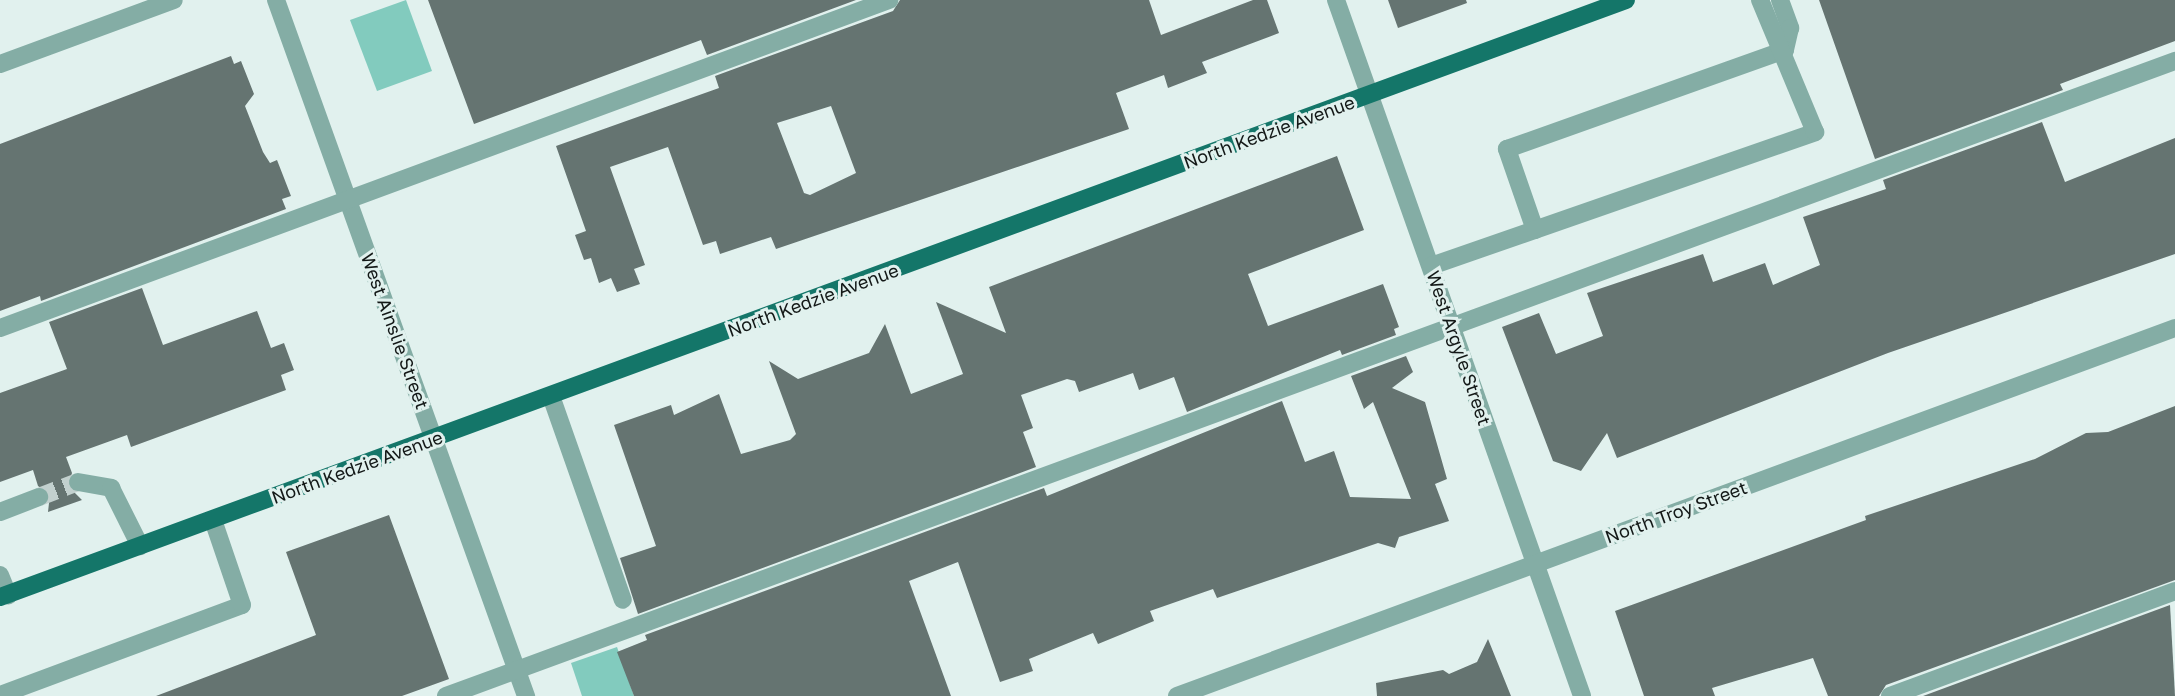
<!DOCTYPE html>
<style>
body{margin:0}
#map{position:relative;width:2175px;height:696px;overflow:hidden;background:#e1f1ee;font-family:"Golos Text",sans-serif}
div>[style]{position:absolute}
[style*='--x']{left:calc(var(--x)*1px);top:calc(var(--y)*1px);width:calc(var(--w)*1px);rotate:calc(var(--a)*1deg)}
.green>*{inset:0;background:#82cbbe}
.building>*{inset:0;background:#657471}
.minor-tunnel>*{height:18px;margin-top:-9px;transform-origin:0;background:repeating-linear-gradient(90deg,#c2d0ce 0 18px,transparent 0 27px)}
.minor>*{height:18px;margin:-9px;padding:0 9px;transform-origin:9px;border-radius:9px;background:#84ada5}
.major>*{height:18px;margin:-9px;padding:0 9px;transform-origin:9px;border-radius:9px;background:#147669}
span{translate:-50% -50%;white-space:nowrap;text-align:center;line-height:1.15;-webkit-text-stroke:6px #e1f1ee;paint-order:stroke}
.street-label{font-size:18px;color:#131817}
</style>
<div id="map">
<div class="green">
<div style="clip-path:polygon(406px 0,432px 71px,377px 91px,350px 20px)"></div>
<div style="clip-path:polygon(617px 647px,634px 696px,582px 696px,571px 663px)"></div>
</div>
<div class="building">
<div style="clip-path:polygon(428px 0,856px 0,707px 55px,701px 40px,474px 124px)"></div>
<div style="clip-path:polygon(evenodd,900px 0,1149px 0,1161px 35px,1253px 0,1267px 0,1279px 33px,1202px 62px,1207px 73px,1168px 88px,1164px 75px,1116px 93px,1129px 129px,776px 249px,771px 237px,720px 254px,716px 241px,703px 245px,668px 147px,610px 167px,645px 265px,634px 269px,640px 284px,617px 292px,611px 278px,599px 283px,591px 258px,584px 260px,575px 235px,586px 231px,556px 146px,719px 88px,715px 76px,893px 11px,900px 0,831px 106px,856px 173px,810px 195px,804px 193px,777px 123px,831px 106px)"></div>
<div style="clip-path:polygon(1388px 0,1466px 0,1467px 3px,1398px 28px)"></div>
<div style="clip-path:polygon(1819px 0,2175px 0,2175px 41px,2060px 84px,2063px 90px,1875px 159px)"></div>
<div style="clip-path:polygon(231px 56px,234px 64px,241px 61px,254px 94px,245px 106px,263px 152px,270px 163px,277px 160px,291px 196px,282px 199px,286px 209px,41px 301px,40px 296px,0 311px,0 144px)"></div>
<div style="clip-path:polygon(2042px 122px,2065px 182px,2175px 138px,2175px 254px,1888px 353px,1617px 458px,1607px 433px,1581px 471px,1553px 461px,1502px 327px,1539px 313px,1556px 354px,1603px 336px,1587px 293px,1703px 254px,1713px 282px,1765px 263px,1773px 285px,1820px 265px,1803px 217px,1886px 189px,1883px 180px)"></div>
<div style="clip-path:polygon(1337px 156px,1364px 230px,1248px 274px,1268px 326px,1383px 284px,1399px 327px,1394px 329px,1396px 335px,1342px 355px,1340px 350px,1187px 412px,1174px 377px,1139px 390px,1133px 373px,1079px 392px,1075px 381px,1067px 379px,1021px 395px,1033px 428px,1023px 432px,1036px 467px,638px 614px,620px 558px,656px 546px,614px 425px,671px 405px,674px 415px,719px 394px,741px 454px,790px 440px,796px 434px,769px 361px,798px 379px,869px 353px,885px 324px,911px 394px,963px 374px,936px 302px,1006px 333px,989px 287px)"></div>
<div style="clip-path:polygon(142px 288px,163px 345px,257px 311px,271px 348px,284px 343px,294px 370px,281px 375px,286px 390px,131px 447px,127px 435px,66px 457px,72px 473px,68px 486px,82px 500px,48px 512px,50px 494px,38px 486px,33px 470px,0 482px,0 393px,67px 369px,49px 322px)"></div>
<div style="clip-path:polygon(1406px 356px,1413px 372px,1392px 388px,1425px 402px,1447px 479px,1435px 484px,1449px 521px,1399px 537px,1395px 548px,1378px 543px,1217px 598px,1213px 589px,1150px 611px,1154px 621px,1098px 644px,1093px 633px,1029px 659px,1033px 671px,1000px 682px,958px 562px,909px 581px,951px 696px,634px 696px,617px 652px,647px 640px,645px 635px,1044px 488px,1047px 496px,1282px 401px,1305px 462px,1334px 451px,1350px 497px,1411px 499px,1373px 402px,1364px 409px,1351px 376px)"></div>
<div style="clip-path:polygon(2175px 406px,2175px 580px,1886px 685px,1879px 696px,1828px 696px,1813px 658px,1712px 688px,1715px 696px,1644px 696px,1615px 611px,1866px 520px,1865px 516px,2035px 459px,2086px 433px,2108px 432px)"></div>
<div style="clip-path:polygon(389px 515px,449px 679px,402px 696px,156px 696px,316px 635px,286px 552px)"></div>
<div style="clip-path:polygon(2170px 605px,2175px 696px,1923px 696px)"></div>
<div style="clip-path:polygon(1488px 639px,1511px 696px,1377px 696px,1376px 683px,1443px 670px,1449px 674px,1477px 662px)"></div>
</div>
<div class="minor-tunnel">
<div style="--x:39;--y:497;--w:42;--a:-21"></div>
</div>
<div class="minor">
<div style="--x:276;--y:0;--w:740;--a:70.24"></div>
<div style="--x:1336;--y:0;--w:738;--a:70.53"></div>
<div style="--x:1780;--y:0;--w:30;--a:70"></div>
<div style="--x:1790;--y:28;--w:23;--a:103"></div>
<div style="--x:0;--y:64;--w:185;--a:-20.2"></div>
<div style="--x:1535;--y:230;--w:86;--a:-109.1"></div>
<div style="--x:1507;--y:149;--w:295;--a:-19.6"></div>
<div style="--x:1431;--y:266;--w:407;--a:-19.2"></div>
<div style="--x:1815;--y:132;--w:143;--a:-112.6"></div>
<div style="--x:0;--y:328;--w:948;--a:-20.25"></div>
<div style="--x:551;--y:396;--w:216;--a:70.6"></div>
<div style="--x:78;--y:482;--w:34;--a:10"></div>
<div style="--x:111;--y:488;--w:65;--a:63.4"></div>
<div style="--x:0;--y:512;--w:42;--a:-21"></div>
<div style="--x:0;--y:575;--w:22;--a:68"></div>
<div style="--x:0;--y:695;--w:258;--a:-20.4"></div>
<div style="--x:242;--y:605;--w:90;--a:-108.8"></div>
<div style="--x:446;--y:696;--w:1842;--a:-20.17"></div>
<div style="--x:1177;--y:696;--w:1064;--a:-20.24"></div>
<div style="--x:1890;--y:696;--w:304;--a:-20.2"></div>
</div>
<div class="major">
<div style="--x:0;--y:597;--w:1732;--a:-20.16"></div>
</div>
<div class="street-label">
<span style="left:1269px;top:132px;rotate:-20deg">North Kedzie Avenue</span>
<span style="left:813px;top:300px;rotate:-20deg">North Kedzie Avenue</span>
<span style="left:395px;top:331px;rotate:70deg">West Ainslie Street</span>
<span style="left:1459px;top:348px;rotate:71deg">West Argyle Street</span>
<span style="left:357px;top:467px;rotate:-20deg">North Kedzie Avenue</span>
<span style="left:1676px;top:512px;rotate:-20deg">North Troy Street</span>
</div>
</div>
